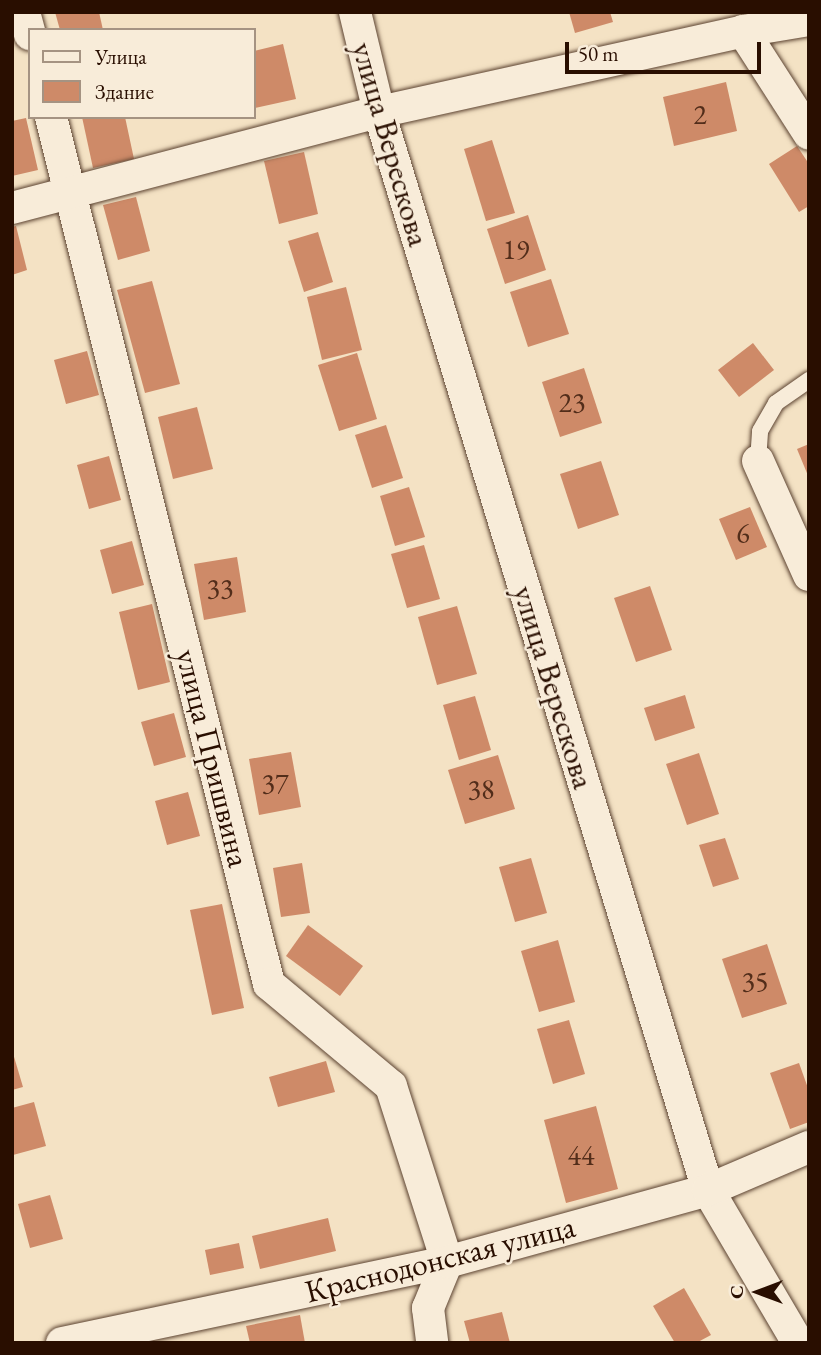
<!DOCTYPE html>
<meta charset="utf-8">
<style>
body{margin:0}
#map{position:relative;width:821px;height:1355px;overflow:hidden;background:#f4e2c4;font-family:"EB Garamond",serif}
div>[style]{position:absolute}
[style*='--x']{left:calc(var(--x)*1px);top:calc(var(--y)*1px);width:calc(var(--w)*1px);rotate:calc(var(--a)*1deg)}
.building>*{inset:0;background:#ce8a68}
.roads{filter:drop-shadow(0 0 2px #5c4331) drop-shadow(0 0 2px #5c4331)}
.service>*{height:16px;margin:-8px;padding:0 8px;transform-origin:8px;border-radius:8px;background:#f8ecd9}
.minor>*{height:32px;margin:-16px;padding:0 16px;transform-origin:16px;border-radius:16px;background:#f8ecd9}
span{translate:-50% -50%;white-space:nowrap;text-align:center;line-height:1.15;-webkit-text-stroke:5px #f8ecd9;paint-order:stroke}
.number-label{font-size:28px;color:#522d1a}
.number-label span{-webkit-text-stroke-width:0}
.street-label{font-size:32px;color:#290e00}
.frame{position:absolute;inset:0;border:14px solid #290e00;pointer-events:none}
.legend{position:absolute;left:28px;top:28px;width:228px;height:91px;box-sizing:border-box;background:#f8ecd9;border:2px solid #a59382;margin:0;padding:9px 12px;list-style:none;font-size:21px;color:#290e00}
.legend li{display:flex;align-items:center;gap:14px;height:35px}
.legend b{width:35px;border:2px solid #a59382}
.north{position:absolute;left:723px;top:1257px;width:70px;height:70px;-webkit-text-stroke:5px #f8ecd9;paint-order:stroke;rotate:270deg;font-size:19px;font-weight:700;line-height:28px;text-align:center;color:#290e00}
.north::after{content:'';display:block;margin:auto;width:24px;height:32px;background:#290e00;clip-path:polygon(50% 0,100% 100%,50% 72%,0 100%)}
.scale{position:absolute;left:565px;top:42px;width:196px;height:32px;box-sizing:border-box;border:4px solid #290e00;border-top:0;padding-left:9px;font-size:21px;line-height:24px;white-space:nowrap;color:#290e00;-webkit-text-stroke:5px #f8ecd9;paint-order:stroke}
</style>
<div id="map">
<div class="building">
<div style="clip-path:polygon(55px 12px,99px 12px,103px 30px,60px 30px)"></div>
<div style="clip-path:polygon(569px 12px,610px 12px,613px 22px,575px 33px)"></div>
<div style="clip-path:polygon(283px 44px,296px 99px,255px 108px,254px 51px)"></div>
<div style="clip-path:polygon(726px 82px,737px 131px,674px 146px,663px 97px)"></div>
<div style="clip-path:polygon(82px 117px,125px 117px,134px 159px,93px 168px)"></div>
<div style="clip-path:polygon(26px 118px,38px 170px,12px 176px,12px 121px)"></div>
<div style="clip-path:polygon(492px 140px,515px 213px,486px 221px,464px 149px)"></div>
<div style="clip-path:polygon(797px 146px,809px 164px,809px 206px,799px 212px,769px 164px)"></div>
<div style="clip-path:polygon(304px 152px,318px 214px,279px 224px,264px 161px)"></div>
<div style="clip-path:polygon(136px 197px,150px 251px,118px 260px,103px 205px)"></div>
<div style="clip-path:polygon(528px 215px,546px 270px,505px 284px,487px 229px)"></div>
<div style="clip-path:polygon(16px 226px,27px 270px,12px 275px,12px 227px)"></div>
<div style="clip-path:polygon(318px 232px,333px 282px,304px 292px,288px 241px)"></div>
<div style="clip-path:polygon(551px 279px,569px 334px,528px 347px,510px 292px)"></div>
<div style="clip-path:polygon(152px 281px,180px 384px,145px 393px,117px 290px)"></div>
<div style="clip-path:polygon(346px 287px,362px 350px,322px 360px,307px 297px)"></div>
<div style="clip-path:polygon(753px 343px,774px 370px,739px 397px,718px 370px)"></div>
<div style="clip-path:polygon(87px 351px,99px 395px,66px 404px,54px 360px)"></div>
<div style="clip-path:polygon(357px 353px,377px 419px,339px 431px,318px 365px)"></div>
<div style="clip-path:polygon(584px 368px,602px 423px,560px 437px,542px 382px)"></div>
<div style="clip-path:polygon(197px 407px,213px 469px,173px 479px,158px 417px)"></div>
<div style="clip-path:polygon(386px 425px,403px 478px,372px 488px,355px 435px)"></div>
<div style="clip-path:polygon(809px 444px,809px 478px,797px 449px)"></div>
<div style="clip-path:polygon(109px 456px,121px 500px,89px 509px,77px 465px)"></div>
<div style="clip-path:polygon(601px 461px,619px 515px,578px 529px,560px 474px)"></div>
<div style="clip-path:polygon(409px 487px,425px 537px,395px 546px,380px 496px)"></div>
<div style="clip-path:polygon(750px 507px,767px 547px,736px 560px,719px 519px)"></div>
<div style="clip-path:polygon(132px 541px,144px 585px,112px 594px,100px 550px)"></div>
<div style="clip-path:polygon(424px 545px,440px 599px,407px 608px,391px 554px)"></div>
<div style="clip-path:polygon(237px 557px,246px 612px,204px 620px,194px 564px)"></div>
<div style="clip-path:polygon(650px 586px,672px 650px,636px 662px,614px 598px)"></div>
<div style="clip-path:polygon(152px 604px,170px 682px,138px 690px,119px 612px)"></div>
<div style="clip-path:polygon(457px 606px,477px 674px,437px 685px,418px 617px)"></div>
<div style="clip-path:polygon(685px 695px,695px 728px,655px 741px,644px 708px)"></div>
<div style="clip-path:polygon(475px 696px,491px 750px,459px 760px,443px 705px)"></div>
<div style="clip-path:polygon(174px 713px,186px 757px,154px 766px,141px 722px)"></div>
<div style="clip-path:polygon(291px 752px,301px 807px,259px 815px,249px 759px)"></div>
<div style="clip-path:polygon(699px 753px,719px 814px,687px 825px,666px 764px)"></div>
<div style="clip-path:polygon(498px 755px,515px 809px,465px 824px,448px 770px)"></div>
<div style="clip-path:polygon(188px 792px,200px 836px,167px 845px,155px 801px)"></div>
<div style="clip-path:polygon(725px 838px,739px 879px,713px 887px,699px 845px)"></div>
<div style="clip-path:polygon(531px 858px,547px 913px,515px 922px,499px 867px)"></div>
<div style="clip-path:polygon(302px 863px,310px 913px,281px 917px,273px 868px)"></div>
<div style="clip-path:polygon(222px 904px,244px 1008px,212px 1015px,190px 910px)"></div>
<div style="clip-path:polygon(308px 925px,363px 966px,340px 996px,286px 956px)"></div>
<div style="clip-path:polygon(558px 940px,575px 1002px,539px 1012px,521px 951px)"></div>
<div style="clip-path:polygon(767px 944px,787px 1004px,742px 1018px,722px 959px)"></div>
<div style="clip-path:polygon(569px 1020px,585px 1074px,553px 1084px,537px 1029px)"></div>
<div style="clip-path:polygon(12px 1050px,23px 1087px,12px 1090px)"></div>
<div style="clip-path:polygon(326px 1061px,335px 1092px,278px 1107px,269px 1077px)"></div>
<div style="clip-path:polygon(799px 1063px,809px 1091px,809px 1122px,790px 1129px,770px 1073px)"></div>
<div style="clip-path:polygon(34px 1102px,46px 1146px,13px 1155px,12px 1108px)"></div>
<div style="clip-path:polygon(596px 1106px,618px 1189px,566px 1203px,544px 1120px)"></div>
<div style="clip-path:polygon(50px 1195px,63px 1239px,30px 1248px,18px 1204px)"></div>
<div style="clip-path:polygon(328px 1218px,336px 1251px,260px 1269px,252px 1236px)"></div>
<div style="clip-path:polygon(239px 1243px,244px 1268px,210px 1275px,205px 1250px)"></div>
<div style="clip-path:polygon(684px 1288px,711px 1335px,696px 1343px,675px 1343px,653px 1306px)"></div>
<div style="clip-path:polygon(502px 1312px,510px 1343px,470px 1343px,464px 1321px)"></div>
<div style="clip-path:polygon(300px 1315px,305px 1343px,250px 1343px,246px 1326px)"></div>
</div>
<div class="roads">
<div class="service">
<div style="--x:758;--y:461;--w:30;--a:-86"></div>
<div style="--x:760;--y:431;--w:32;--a:-60"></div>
<div style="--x:776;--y:403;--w:40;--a:-34.9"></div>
</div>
<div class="minor">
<div style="--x:24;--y:12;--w:23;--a:75"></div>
<div style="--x:355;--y:12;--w:103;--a:76.5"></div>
<div style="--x:379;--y:112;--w:1127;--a:73.03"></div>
<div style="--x:708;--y:1190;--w:178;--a:59.5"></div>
<div style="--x:743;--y:31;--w:122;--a:57.3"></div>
<div style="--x:51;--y:117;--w:894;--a:75.89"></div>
<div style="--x:269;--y:984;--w:159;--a:39.9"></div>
<div style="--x:391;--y:1086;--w:185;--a:72.3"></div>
<div style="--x:447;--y:1262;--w:50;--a:112.4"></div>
<div style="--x:428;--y:1308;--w:35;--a:83"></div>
<div style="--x:12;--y:208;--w:379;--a:-14.7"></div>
<div style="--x:379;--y:112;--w:373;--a:-12.5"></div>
<div style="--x:743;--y:31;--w:67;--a:-9.5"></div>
<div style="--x:758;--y:461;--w:125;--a:65.9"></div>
<div style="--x:62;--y:1343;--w:393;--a:-11.9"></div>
<div style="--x:447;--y:1262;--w:271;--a:-15.4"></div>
<div style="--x:708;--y:1190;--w:110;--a:-23.1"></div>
</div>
</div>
<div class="number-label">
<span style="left:700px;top:114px">2</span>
<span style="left:516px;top:249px">19</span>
<span style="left:572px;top:402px">23</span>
<span style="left:743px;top:533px">6</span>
<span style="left:220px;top:588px">33</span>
<span style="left:275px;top:783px">37</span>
<span style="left:481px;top:789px">38</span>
<span style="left:755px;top:981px">35</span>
<span style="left:581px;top:1155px">44</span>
</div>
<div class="street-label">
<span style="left:391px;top:144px;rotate:74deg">улица Верескова</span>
<span style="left:554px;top:687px;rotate:73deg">улица Верескова</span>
<span style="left:213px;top:758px;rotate:76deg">улица Пришвина</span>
<span style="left:440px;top:1259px;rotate:-14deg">Краснодонская улица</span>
</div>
<div class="frame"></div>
<ul class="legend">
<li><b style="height:9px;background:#f8ecd9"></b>Улица</li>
<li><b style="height:19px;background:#ce8a68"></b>Здание</li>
</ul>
<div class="north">С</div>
<div class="scale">50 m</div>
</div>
